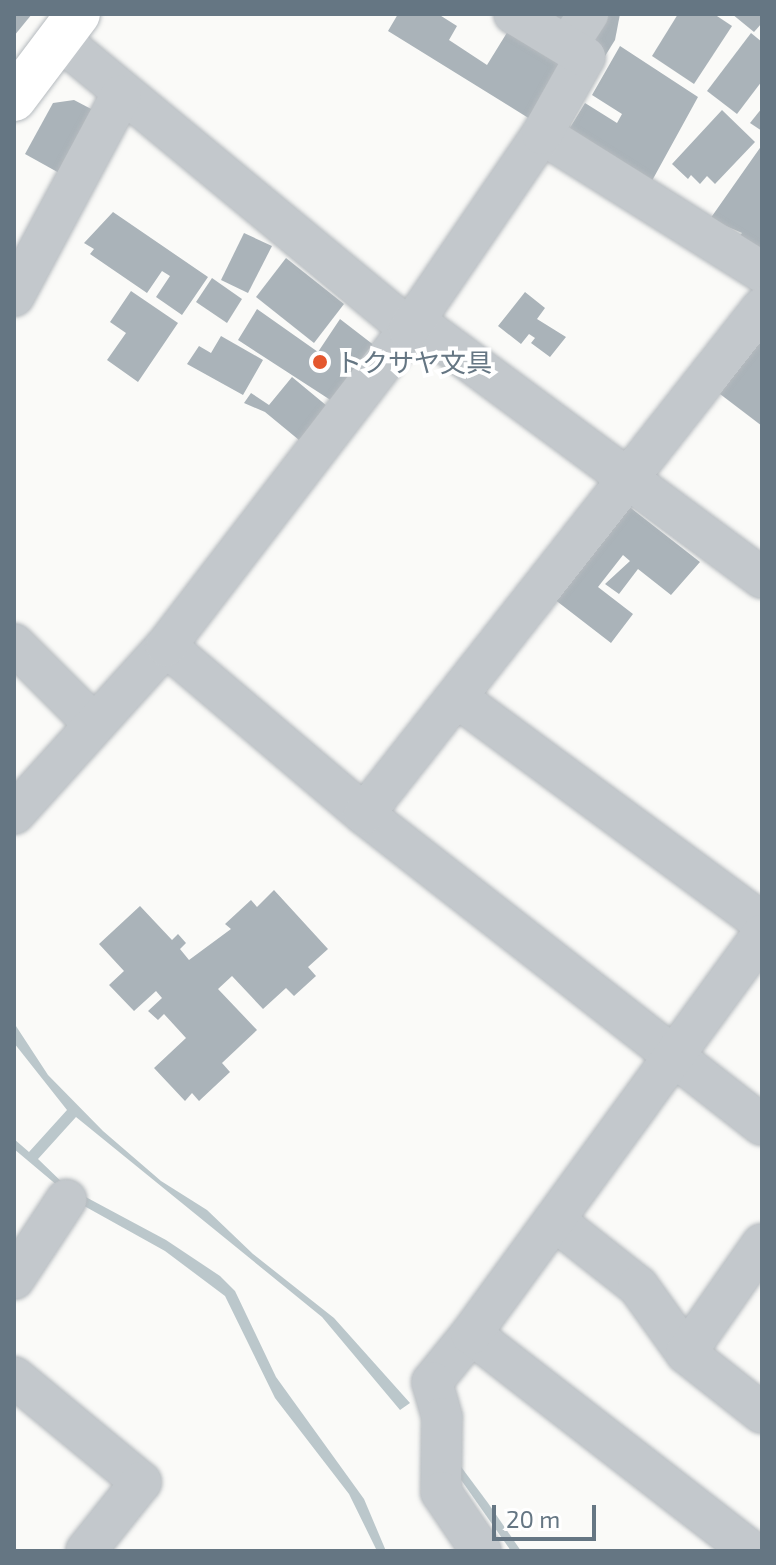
<!DOCTYPE html>
<meta charset="utf-8">
<style>
body{margin:0}
#map{position:relative;width:776px;height:1565px;overflow:hidden;background:#fafaf8;font-family:"Exo 2","Noto Sans JP",sans-serif}
div>[style]{position:absolute}
[style*='--x']{left:calc(var(--x)*1px);top:calc(var(--y)*1px);width:calc(var(--w)*1px);rotate:calc(var(--a)*1deg)}
.water>*{inset:0;background:#bbc7cb}
.building>*{inset:0;background:#aab3b9}
.roads{filter:drop-shadow(0 0 2px #b5babe) drop-shadow(0 0 2px #b5babe)}
.minor>*{height:40px;margin:-20px;padding:0 20px;transform-origin:20px;border-radius:20px;background:#c3c8cc}
.major>*{height:44px;margin:-22px;padding:0 22px;transform-origin:22px;border-radius:22px;background:#fff}
.dots>*{width:22px;height:22px;translate:-50% -50%;box-sizing:border-box;border:4px solid #fff;border-radius:50%}
span{translate:-50% -50%;white-space:nowrap;text-align:center;line-height:1.15;-webkit-text-stroke:8px #fff;paint-order:stroke}
.poi-label{font-size:26px;color:#657683}
.left{translate:0 -50%;text-align:left}
.frame{position:absolute;inset:0;border:16px solid #657683;pointer-events:none}
.scale{position:absolute;left:492px;top:1505px;width:104px;height:36px;box-sizing:border-box;border:4px solid #657683;border-top:0;padding-left:10px;font-size:24px;line-height:28px;white-space:nowrap;color:#657683;-webkit-text-stroke:6px #fff;paint-order:stroke}
</style>
<div id="map">
<div class="water">
<div style="clip-path:polygon(14px 1023px,48px 1075px,103px 1131px,161px 1181px,207px 1210px,253px 1254px,334px 1318px,410px 1403px,400px 1410px,322px 1317px,76px 1117px,38px 1159px,67px 1187px,166px 1240px,220px 1276px,235px 1291px,276px 1377px,364px 1499px,386px 1551px,377px 1551px,349px 1494px,275px 1398px,225px 1296px,165px 1251px,77px 1202px,14px 1149px,14px 1139px,29px 1152px,67px 1110px,14px 1043px)"></div>
<div style="clip-path:polygon(450px 1452px,488px 1503px,521px 1551px,511px 1551px,445px 1457px)"></div>
</div>
<div class="building">
<div style="clip-path:polygon(14px 14px,32px 14px,14px 36px)"></div>
<div style="clip-path:polygon(398px 14px,438px 14px,457px 26px,449px 40px,487px 65px,508px 31px,567px 61px,530px 119px,388px 31px)"></div>
<div style="clip-path:polygon(533px 14px,620px 14px,615px 40px,597px 69px)"></div>
<div style="clip-path:polygon(678px 14px,714px 14px,732px 26px,694px 84px,652px 56px)"></div>
<div style="clip-path:polygon(732px 14px,762px 14px,762px 23px,754px 32px)"></div>
<div style="clip-path:polygon(751px 33px,762px 42px,762px 81px,737px 114px,707px 91px)"></div>
<div style="clip-path:polygon(620px 46px,698px 97px,648px 188px,565px 136px,585px 103px,617px 123px,622px 114px,592px 95px)"></div>
<div style="clip-path:polygon(74px 100px,95px 111px,61px 174px,25px 154px,53px 103px)"></div>
<div style="clip-path:polygon(762px 108px,762px 131px,750px 123px)"></div>
<div style="clip-path:polygon(722px 110px,755px 142px,715px 184px,707px 176px,700px 184px,691px 175px,688px 179px,672px 164px)"></div>
<div style="clip-path:polygon(762px 145px,762px 260px,735px 241px,742px 233px,710px 219px)"></div>
<div style="clip-path:polygon(113px 212px,208px 277px,182px 315px,156px 297px,170px 276px,162px 271px,147px 293px,90px 254px,94px 249px,84px 243px)"></div>
<div style="clip-path:polygon(244px 233px,272px 246px,248px 293px,221px 280px)"></div>
<div style="clip-path:polygon(286px 258px,344px 304px,314px 343px,256px 297px)"></div>
<div style="clip-path:polygon(212px 278px,242px 299px,227px 323px,196px 302px)"></div>
<div style="clip-path:polygon(131px 291px,178px 323px,138px 382px,107px 360px,126px 333px,110px 322px)"></div>
<div style="clip-path:polygon(525px 292px,545px 308px,537px 319px,566px 337px,550px 357px,531px 343px,535px 338px,529px 334px,521px 344px,498px 326px)"></div>
<div style="clip-path:polygon(257px 309px,318px 352px,340px 319px,375px 346px,332px 401px,238px 340px)"></div>
<div style="clip-path:polygon(221px 336px,263px 360px,243px 395px,187px 364px,199px 346px,211px 353px)"></div>
<div style="clip-path:polygon(762px 338px,762px 426px,720px 394px)"></div>
<div style="clip-path:polygon(292px 377px,327px 406px,299px 440px,265px 412px,244px 403px,251px 393px,269px 405px)"></div>
<div style="clip-path:polygon(627px 505px,700px 562px,671px 595px,638px 569px,619px 594px,605px 584px,630px 561px,623px 555px,598px 587px,633px 614px,611px 643px,554px 599px)"></div>
<div style="clip-path:polygon(274px 890px,328px 949px,308px 967px,316px 976px,294px 996px,286px 988px,263px 1009px,232px 976px,218px 989px,257px 1030px,222px 1063px,230px 1072px,199px 1101px,192px 1093px,185px 1101px,154px 1068px,186px 1038px,164px 1014px,158px 1020px,148px 1011px,162px 998px,156px 991px,134px 1011px,109px 985px,124px 971px,99px 944px,140px 906px,172px 940px,178px 934px,186px 943px,180px 949px,189px 960px,231px 929px,225px 924px,251px 900px,257px 907px)"></div>
</div>
<div class="roads">
<div class="minor">
<div style="--x:59;--y:39;--w:455;--a:39.6"></div>
<div style="--x:568;--y:45;--w:37;--a:-57"></div>
<div style="--x:542;--y:134;--w:260;--a:32.1"></div>
<div style="--x:14;--y:296;--w:227;--a:-61.9"></div>
<div style="--x:415;--y:321;--w:432;--a:36.5"></div>
<div style="--x:14;--y:644;--w:113;--a:45"></div>
<div style="--x:166;--y:646;--w:260;--a:40.3"></div>
<div style="--x:364;--y:814;--w:505;--a:38"></div>
<div style="--x:459;--y:699;--w:376;--a:36.4"></div>
<div style="--x:14;--y:814;--w:227;--a:-47.9"></div>
<div style="--x:166;--y:646;--w:399;--a:-52.5"></div>
<div style="--x:409;--y:329;--w:236;--a:-55.7"></div>
<div style="--x:542;--y:134;--w:88;--a:-60.8"></div>
<div style="--x:585;--y:57;--w:83;--a:-148.8"></div>
<div style="--x:364;--y:814;--w:644;--a:-51.81"></div>
<div style="--x:554;--y:1220;--w:107;--a:38.2"></div>
<div style="--x:638;--y:1286;--w:82;--a:54.4"></div>
<div style="--x:686;--y:1353;--w:97;--a:38.3"></div>
<div style="--x:14;--y:1279;--w:95;--a:-56.6"></div>
<div style="--x:471;--y:1334;--w:62;--a:129.1"></div>
<div style="--x:432;--y:1382;--w:37;--a:74"></div>
<div style="--x:442;--y:1418;--w:74;--a:90.8"></div>
<div style="--x:441;--y:1492;--w:71;--a:55.9"></div>
<div style="--x:686;--y:1353;--w:133;--a:-55.1"></div>
<div style="--x:14;--y:1377;--w:165;--a:39.6"></div>
<div style="--x:141;--y:1482;--w:88;--a:128.6"></div>
<div style="--x:751;--y:1551;--w:354;--a:-142.2"></div>
<div style="--x:471;--y:1334;--w:494;--a:-53.9"></div>
</div>
<div class="major">
<div style="--x:14;--y:99;--w:106;--a:-53"></div>
</div>
</div>
<div class="dots">
<div style="left:320px;top:362px;background:#e4572e"></div>
</div>
<div class="poi-label">
<span class="left" style="left:336px;top:362px">トクサヤ文具</span>
</div>
<div class="frame"></div>
<div class="scale">20 m</div>
</div>
